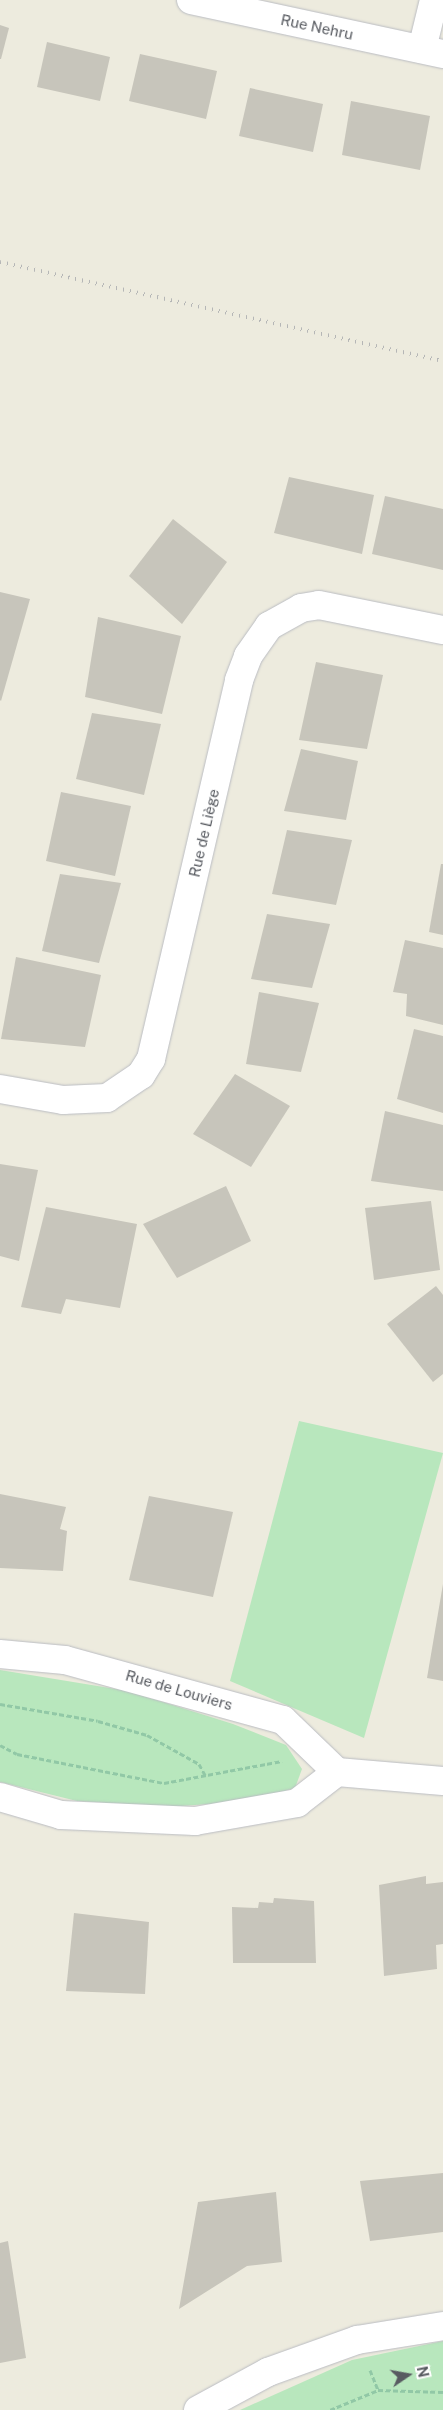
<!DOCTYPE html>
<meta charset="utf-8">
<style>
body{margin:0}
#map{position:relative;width:443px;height:2410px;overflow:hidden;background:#edebde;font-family:"Public Sans",sans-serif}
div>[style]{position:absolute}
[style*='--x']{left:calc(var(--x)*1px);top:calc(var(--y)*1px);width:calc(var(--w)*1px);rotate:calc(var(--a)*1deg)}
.green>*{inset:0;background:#b8e7bd}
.building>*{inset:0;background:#c7c5bb}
.path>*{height:3px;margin-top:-1.5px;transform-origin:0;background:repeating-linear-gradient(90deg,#91c8a6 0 5px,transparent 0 7.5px)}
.roads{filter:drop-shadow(0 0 1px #babcc2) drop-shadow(0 0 1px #babcc2)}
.street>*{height:28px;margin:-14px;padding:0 14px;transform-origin:14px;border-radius:14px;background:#fff}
.rail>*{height:4px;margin-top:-2px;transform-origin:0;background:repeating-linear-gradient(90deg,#b5b6b6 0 1px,transparent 0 7px)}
span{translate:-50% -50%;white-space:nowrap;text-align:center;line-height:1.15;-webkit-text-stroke:4px #fff;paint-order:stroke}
.street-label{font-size:15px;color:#585b61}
.north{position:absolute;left:383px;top:2350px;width:50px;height:50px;-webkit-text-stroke:4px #fff;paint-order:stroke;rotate:78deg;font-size:14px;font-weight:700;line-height:20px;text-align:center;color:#585b61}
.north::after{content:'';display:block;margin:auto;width:18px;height:22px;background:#585b61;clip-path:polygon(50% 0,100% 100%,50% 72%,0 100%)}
</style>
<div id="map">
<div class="green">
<div style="clip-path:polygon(299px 1421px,443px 1453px,364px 1738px,230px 1681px)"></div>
<div style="clip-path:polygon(0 1670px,128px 1691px,233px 1724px,286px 1745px,302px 1769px,295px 1788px,251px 1801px,167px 1807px,77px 1801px,0 1782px)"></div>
<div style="clip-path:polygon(443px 2341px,443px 2410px,240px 2410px,352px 2360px)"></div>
</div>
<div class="building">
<div style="clip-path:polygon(0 25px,9px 28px,1px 59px,0 59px)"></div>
<div style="clip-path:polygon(47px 42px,110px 57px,100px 101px,37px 87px)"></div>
<div style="clip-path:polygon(140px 54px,217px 71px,206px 119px,129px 101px)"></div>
<div style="clip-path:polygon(250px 88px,323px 104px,313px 152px,239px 136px)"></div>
<div style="clip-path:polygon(351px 101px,430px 116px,420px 170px,342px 155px)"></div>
<div style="clip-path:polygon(289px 477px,374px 495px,362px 554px,274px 533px)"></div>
<div style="clip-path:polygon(385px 496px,443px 509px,443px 570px,372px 554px)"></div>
<div style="clip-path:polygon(173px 519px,227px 562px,182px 624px,129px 576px)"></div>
<div style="clip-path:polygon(0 592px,30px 599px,1px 701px,0 700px)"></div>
<div style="clip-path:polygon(98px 617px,181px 636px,162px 714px,85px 697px)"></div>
<div style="clip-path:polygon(316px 662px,383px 675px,367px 749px,299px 740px)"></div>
<div style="clip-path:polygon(92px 713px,161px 724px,144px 795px,76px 779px)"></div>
<div style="clip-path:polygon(301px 749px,358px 761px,346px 820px,284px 811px)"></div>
<div style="clip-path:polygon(61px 792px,131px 806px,115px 876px,46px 861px)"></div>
<div style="clip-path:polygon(287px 830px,352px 840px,336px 905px,272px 894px)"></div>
<div style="clip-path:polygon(441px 864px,443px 864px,443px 935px,429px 932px)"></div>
<div style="clip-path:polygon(60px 874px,121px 883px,99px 963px,42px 951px)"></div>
<div style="clip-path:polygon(267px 914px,330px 924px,312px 988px,251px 979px)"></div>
<div style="clip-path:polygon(405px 940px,443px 948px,443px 1025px,406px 1016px,407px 994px,393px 992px)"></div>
<div style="clip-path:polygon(16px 957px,101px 975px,85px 1047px,1px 1039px)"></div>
<div style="clip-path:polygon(259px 992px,319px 1003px,301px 1072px,246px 1064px)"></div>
<div style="clip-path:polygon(414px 1029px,443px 1036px,443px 1113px,397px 1099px)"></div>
<div style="clip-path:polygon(235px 1074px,290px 1106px,251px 1167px,193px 1134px)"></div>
<div style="clip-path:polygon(385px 1111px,443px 1125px,443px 1191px,371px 1181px)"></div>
<div style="clip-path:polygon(0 1164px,38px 1170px,19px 1261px,0 1256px)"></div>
<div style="clip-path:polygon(226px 1186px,251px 1241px,177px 1278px,143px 1224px)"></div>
<div style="clip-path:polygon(431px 1201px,440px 1270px,374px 1280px,365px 1208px)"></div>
<div style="clip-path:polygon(46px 1207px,137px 1224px,120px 1308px,66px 1299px,61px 1314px,21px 1307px)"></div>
<div style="clip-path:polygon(436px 1286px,443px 1295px,443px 1374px,433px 1382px,387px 1324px)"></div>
<div style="clip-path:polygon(0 1494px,66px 1507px,60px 1529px,67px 1531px,63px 1571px,0 1568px)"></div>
<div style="clip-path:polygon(149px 1496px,233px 1512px,213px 1597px,129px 1580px)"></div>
<div style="clip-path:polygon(443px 1584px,443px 1681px,427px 1678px)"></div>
<div style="clip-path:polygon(426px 1876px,426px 1884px,443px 1882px,443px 1944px,436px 1945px,437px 1969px,384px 1976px,379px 1885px)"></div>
<div style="clip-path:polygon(274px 1898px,314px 1901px,316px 1963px,233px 1963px,232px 1907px,258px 1908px,259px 1902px,273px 1903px)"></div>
<div style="clip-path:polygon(74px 1913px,149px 1922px,145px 1994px,66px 1991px)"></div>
<div style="clip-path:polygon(443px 2173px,443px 2232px,370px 2241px,360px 2181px)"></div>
<div style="clip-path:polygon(276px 2192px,282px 2262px,247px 2266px,179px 2309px,198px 2202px)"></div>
<div style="clip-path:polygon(8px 2241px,26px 2358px,0 2363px,0 2243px)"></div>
</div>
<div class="path">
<div style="--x:0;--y:1704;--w:99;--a:9.8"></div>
<div style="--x:98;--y:1721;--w:51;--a:15.9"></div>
<div style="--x:147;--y:1735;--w:60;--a:29.1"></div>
<div style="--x:199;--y:1764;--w:13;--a:61"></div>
<div style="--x:0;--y:1745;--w:19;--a:28"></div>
<div style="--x:17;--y:1754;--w:150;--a:11.2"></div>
<div style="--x:164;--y:1783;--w:120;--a:-10.6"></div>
<div style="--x:370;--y:2370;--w:22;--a:68"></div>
<div style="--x:330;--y:2410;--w:52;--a:-22.6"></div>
<div style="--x:378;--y:2390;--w:65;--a:1.8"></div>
</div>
<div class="roads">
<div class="street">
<div style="--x:191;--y:0;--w:258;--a:12.1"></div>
<div style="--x:422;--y:49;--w:50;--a:-76.2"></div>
<div style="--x:0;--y:1089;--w:64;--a:9.9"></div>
<div style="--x:63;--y:1100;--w:44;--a:-2.6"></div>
<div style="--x:107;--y:1098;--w:41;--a:-34.1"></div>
<div style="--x:141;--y:1075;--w:19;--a:-58"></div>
<div style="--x:151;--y:1059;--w:389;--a:-76.9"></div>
<div style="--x:239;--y:680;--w:26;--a:-69"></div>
<div style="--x:248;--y:656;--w:37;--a:-55"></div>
<div style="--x:269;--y:626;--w:37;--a:-29"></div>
<div style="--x:301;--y:608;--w:18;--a:-9"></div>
<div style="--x:319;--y:605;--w:126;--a:11.4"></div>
<div style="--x:0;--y:1654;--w:65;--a:5.3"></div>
<div style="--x:65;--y:1660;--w:226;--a:15.4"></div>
<div style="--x:283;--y:1720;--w:75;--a:43.9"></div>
<div style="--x:337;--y:1772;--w:106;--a:4.9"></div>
<div style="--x:0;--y:1797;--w:64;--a:16.4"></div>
<div style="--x:61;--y:1815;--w:134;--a:2.6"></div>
<div style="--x:195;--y:1821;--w:104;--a:-10"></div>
<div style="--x:297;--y:1803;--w:51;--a:-37.8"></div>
<div style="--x:198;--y:2410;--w:80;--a:-28.5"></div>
<div style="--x:268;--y:2372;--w:95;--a:-19.8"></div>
<div style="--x:357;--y:2340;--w:87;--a:-9.2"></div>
</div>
</div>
<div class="rail">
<div style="--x:0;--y:262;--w:454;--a:12.6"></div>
</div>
<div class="street-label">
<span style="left:317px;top:27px;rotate:12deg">Rue Nehru</span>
<span style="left:204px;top:833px;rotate:-77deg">Rue de Liège</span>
<span style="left:179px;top:1690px;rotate:16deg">Rue de Louviers</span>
</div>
<div class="north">N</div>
</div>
